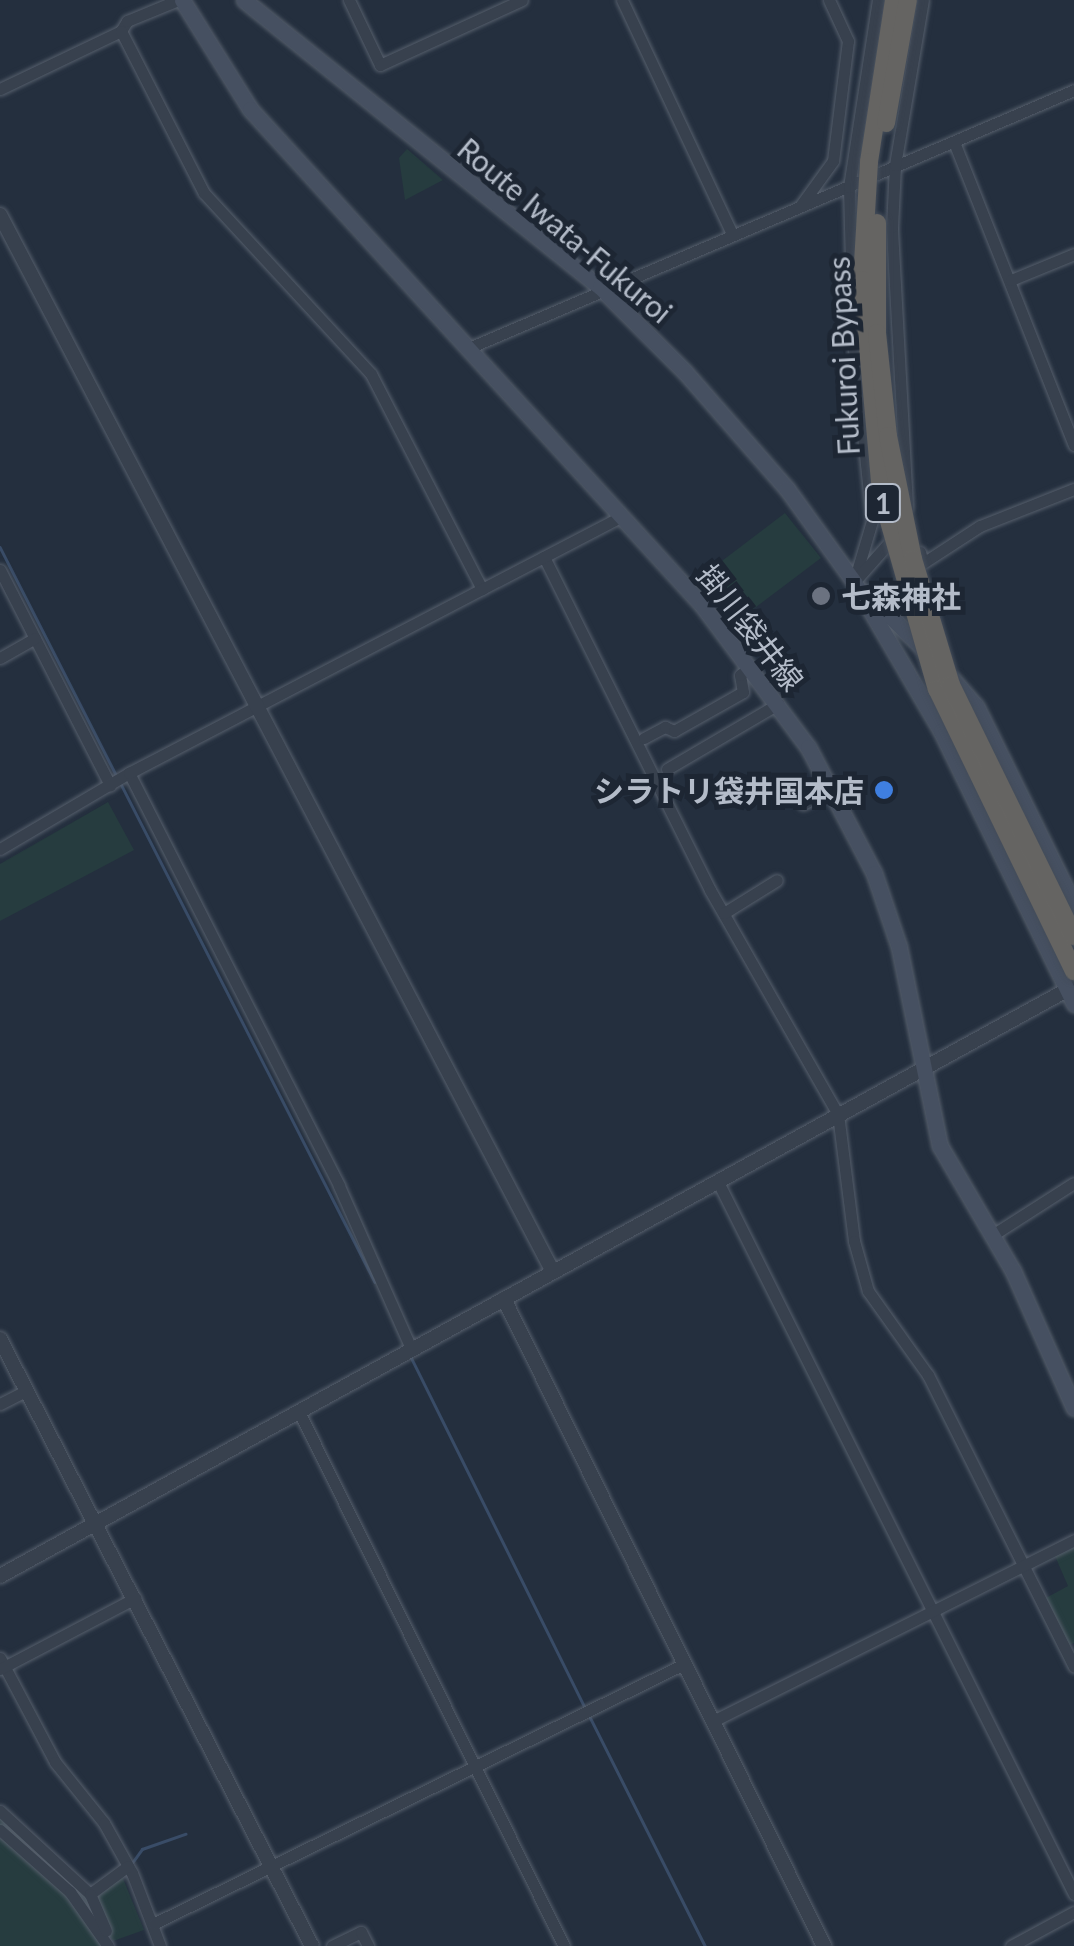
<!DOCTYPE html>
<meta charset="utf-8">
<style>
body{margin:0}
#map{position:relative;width:1074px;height:1946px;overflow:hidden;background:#242f3e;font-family:Lato,"Noto Sans JP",sans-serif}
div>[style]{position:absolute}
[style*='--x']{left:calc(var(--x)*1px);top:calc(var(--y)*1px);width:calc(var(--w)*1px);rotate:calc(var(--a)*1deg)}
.green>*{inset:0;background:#263c3f}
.stream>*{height:2.5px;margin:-1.25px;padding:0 1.25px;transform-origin:1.25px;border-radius:1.25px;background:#394c67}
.roads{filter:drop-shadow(0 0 2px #565f6c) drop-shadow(0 0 2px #565f6c)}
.minor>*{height:11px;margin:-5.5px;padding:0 5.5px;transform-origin:5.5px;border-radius:5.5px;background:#38414e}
.tertiary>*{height:14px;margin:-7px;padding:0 7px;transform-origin:7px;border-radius:7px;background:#38414e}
.secondary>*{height:15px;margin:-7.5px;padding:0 7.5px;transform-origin:7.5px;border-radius:7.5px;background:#465061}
.bridges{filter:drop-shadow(0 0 2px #434c59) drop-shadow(0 0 2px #434c59)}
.trunk-bridge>*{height:18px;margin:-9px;padding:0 9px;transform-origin:9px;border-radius:9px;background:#656462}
.dots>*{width:28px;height:28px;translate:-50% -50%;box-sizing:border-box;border:5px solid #1d2633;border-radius:50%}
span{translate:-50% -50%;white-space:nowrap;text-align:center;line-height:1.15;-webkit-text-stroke:10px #1d2633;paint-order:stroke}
.shield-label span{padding:2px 8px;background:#1d2633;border:2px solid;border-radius:8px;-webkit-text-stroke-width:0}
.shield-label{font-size:28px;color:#b4bcc9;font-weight:700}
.street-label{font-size:30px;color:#b4bcc9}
.poi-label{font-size:30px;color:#b4bcc9;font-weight:700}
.left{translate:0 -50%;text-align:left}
.right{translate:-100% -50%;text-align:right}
</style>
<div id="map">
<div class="green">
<div style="clip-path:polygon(407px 149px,443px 180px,405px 200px,399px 158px)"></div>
<div style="clip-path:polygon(785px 513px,821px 558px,740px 619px,710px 570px)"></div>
<div style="clip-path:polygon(108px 802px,134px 850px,0 921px,0 864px)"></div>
<div style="clip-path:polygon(1074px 1547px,1074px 1643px,1067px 1646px,1046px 1598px,1068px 1586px,1055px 1556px)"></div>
<div style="clip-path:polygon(0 1812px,90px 1894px,122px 1876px,144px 1930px,113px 1941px,105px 1928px,111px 1946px,0 1946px)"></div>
</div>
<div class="stream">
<div style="--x:0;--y:547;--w:256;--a:63"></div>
<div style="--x:120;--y:782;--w:561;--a:62.98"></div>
<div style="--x:411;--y:1357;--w:392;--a:63.6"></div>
<div style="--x:589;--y:1715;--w:258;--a:63.3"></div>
<div style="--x:132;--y:1863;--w:17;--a:-54"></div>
<div style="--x:142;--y:1849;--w:46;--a:-19.2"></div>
</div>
<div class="roads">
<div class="minor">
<div style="--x:349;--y:0;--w:72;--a:64.5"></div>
<div style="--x:380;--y:65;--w:156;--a:-24.6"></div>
<div style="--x:622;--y:0;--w:259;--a:64.8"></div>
<div style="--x:121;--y:31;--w:12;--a:-59"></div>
<div style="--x:127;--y:21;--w:55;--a:-22.4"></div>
<div style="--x:0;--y:89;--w:134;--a:-25.6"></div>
<div style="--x:121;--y:31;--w:182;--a:62.9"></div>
<div style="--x:204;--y:193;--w:246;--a:47.3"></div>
<div style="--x:371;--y:374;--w:242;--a:62.7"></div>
<div style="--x:954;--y:142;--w:326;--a:68.4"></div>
<div style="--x:801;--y:205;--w:54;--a:-54"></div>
<div style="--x:833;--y:161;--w:121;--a:-82.9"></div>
<div style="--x:848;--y:41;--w:45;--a:-114.9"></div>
<div style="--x:1011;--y:280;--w:68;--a:-22.4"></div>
<div style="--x:471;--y:347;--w:655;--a:-23.08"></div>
<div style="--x:907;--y:507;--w:280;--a:-93.1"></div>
<div style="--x:892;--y:227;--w:62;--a:-87.2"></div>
<div style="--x:895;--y:165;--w:167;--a:-80.4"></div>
<div style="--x:920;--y:552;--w:11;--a:75"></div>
<div style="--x:923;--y:563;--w:68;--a:-33"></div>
<div style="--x:980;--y:526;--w:101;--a:-21.5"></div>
<div style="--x:544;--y:557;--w:372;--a:63.5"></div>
<div style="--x:710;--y:890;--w:258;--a:60.3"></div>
<div style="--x:838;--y:1114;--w:128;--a:82.8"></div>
<div style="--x:854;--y:1241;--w:52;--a:74.4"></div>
<div style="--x:868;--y:1291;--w:103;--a:54.5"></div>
<div style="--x:928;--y:1375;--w:326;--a:63.4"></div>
<div style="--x:0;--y:570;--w:242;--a:62.9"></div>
<div style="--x:855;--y:578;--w:59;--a:-73.4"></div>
<div style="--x:872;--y:521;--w:182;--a:-96"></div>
<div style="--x:853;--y:340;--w:153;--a:-91.5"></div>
<div style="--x:849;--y:187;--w:189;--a:-81.2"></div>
<div style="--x:854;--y:582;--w:60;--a:-48.4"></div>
<div style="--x:0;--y:658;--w:40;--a:-29.7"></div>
<div style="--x:644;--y:738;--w:24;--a:-28"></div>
<div style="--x:665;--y:727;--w:10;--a:24"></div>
<div style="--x:674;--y:731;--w:79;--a:-29.5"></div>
<div style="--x:743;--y:692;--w:17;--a:-100"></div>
<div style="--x:740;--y:675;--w:13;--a:-39"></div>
<div style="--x:667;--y:769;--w:129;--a:-30.4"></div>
<div style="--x:129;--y:773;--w:463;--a:63"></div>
<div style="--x:339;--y:1186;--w:180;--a:66.1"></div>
<div style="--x:803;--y:804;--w:33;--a:-29"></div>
<div style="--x:0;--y:849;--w:150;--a:-30.5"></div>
<div style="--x:129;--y:773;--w:556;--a:-27.53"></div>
<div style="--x:724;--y:913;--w:62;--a:-31.9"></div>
<div style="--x:718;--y:1182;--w:796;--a:63.43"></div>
<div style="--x:991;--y:1236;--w:98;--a:-32.6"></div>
<div style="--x:0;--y:1404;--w:30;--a:-27"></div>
<div style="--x:299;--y:1412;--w:596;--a:63.61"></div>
<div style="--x:0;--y:1658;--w:118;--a:62.1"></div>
<div style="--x:55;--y:1762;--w:78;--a:51.2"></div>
<div style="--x:104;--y:1823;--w:57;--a:60.8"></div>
<div style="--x:132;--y:1873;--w:78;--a:69"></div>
<div style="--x:0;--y:1669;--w:153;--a:-27.7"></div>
<div style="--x:713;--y:1721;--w:404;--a:-26.6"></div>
<div style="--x:0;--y:1811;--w:122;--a:42.7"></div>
<div style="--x:90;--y:1894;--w:47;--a:-36.4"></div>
<div style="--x:0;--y:1830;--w:94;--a:41.5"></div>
<div style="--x:70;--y:1892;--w:66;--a:54.9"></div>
<div style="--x:90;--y:1894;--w:40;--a:66.6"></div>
<div style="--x:153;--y:1924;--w:591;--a:-26.09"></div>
<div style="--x:332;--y:1946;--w:32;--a:-26"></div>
<div style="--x:361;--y:1932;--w:16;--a:63"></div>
<div style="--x:1011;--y:1946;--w:72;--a:-28.4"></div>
</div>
<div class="tertiary">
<div style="--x:0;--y:215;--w:1193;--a:62.38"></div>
<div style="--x:504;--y:1299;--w:722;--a:63.68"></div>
<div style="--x:0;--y:1339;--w:682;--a:62.8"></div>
<div style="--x:0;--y:1576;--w:1225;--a:-28.78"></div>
</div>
<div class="secondary">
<div style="--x:182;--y:0;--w:128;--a:58"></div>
<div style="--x:250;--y:109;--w:671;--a:47.66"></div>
<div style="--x:702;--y:605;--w:177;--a:53.3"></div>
<div style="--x:808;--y:747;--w:142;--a:62.4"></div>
<div style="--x:874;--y:873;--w:78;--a:71.3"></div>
<div style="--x:899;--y:947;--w:203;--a:78.4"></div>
<div style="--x:940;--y:1146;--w:145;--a:59.7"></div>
<div style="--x:1013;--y:1271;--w:150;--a:66"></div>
<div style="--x:244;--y:0;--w:457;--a:38.9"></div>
<div style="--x:600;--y:287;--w:120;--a:45"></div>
<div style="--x:685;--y:372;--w:155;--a:48.9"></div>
<div style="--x:787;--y:489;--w:115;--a:54.2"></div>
<div style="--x:854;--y:582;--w:173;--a:59.7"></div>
<div style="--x:941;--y:731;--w:304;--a:64"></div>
<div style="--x:865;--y:592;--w:86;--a:44.1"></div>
<div style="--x:953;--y:680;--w:35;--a:49"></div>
<div style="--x:976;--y:706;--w:222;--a:63.8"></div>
</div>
</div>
<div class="bridges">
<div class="trunk-bridge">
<div style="--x:894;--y:0;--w:164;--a:98.8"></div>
<div style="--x:869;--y:162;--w:118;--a:93.4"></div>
<div style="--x:862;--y:280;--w:214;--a:84.9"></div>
<div style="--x:881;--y:493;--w:204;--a:74.1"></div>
<div style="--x:937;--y:689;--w:314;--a:64.1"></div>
<div style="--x:886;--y:123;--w:125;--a:-79.9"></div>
<div style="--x:877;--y:223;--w:110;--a:90"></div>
<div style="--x:877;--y:333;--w:104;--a:83.9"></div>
<div style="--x:888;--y:436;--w:126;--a:78.5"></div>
<div style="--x:913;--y:559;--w:132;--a:73.2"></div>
<div style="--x:951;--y:685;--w:280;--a:63.9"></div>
</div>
</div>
<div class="dots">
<div style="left:821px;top:596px;background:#6b7280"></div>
<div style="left:884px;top:790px;background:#3f7fe0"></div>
</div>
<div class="shield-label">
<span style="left:883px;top:503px">1</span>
</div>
<div class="street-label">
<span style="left:565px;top:230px;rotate:40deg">Route Iwata-Fukuroi</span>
<span style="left:843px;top:356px;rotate:-93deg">Fukuroi Bypass</span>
<span style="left:751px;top:627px;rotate:52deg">掛川袋井線</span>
</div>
<div class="poi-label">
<span class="left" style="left:841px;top:596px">七森神社</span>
<span class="right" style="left:864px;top:790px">シラトリ袋井国本店</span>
</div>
</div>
